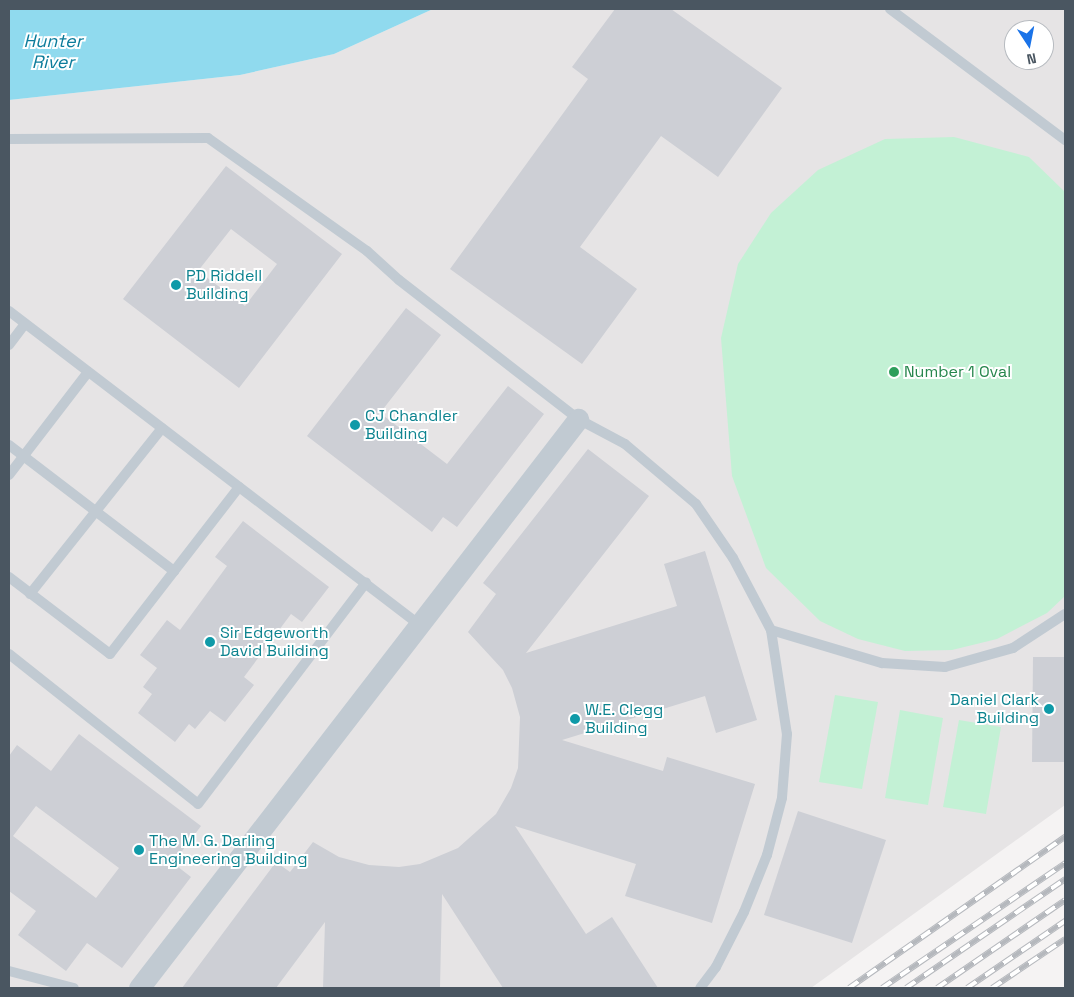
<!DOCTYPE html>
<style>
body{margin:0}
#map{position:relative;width:1074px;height:997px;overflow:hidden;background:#f5f3f3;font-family:"Space Grotesk",sans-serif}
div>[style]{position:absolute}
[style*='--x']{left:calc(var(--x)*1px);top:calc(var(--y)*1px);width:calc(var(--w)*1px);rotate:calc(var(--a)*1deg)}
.education>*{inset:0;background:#e6e4e5}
.green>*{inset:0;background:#c3f1d5}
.water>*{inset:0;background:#90daee}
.building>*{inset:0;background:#cdcfd5}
.lane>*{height:10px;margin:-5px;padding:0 5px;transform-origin:5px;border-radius:5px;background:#c1cad2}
.street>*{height:21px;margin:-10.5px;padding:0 10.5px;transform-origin:10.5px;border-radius:10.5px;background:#c1cad2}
.rail>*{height:5.5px;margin-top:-2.75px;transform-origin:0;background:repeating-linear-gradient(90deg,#fff 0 11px,#b5b8bd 0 22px);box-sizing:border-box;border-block:1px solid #b5b8bd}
.dots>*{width:14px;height:14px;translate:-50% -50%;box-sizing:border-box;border:2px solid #fff;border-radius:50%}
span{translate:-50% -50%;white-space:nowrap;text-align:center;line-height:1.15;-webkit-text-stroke:4px #fff;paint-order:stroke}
.culture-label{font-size:16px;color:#0d838f}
.left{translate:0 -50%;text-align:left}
.right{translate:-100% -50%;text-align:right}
.leisure-label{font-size:16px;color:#27864d}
.water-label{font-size:18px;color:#0c7c9b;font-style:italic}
.frame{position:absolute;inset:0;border:10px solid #4a5661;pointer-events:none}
.north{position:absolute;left:1004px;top:20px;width:50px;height:50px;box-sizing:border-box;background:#fff;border:1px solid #b7bbc0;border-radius:50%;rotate:169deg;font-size:14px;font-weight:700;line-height:20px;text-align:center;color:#4a5661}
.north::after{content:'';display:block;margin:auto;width:18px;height:22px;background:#1a73e8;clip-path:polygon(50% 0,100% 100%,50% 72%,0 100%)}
</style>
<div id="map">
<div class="education">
<div style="clip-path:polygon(evenodd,433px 9px,1065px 9px,1065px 805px,811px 988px,9px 988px,9px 100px,240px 75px,334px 54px,433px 9px,1014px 30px,1044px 30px,1044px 60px,1014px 60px,1014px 30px)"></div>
</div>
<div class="green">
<div style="clip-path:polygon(954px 137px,1029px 157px,1065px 192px,1065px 596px,1047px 613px,997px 639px,952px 650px,905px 651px,858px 639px,820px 621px,766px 568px,732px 476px,721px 338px,738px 264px,771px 213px,818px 170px,885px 139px)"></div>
<div style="clip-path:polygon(835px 695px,878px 702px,862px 789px,819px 782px)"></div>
<div style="clip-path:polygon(900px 710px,943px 718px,928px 805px,885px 798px)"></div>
<div style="clip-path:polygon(959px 720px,1001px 727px,986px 814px,943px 807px)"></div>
</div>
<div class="water">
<div style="clip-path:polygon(9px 9px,433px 9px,334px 54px,240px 75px,9px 100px)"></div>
</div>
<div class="building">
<div style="clip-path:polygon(615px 9px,671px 9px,782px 88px,718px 177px,661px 136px,580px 247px,637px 289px,582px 364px,450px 269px,588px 79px,572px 67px)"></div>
<div style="clip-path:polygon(evenodd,226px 166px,342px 254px,239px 388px,123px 299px,226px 166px,231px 229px,277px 264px,245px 306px,198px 271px,231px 229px)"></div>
<div style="clip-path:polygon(406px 308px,441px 335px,380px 413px,447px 464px,508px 386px,544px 414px,457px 527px,443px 517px,432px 532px,307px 436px)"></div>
<div style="clip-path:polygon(588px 449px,649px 496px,526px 653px,677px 606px,664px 564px,705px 551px,757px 720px,716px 733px,705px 696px,562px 740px,663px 771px,667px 757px,755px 784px,712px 923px,625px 896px,636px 864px,515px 826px,586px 934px,612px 917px,658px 988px,503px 988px,442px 894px,440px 988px,323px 988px,325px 922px,276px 988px,182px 988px,276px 862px,290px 872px,313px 842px,339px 857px,369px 865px,399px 867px,420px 864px,458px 848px,496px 814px,511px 788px,518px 768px,520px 717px,512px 688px,503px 670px,468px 632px,496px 594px,483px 583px)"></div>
<div style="clip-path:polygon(243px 521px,329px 587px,302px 622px,291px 614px,244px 677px,254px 685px,225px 722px,210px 711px,195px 729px,189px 724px,175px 742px,138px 713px,152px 694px,143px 687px,157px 668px,140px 655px,167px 620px,180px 630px,227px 566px,215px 557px)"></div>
<div style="clip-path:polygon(1033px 657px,1065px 657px,1065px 762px,1032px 762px)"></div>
<div style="clip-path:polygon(evenodd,79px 734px,201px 826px,173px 863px,191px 877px,122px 968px,87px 943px,66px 971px,18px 935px,36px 911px,9px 891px,9px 756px,17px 745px,51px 771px,79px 734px,36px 806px,119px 868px,96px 898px,13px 836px,36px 806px)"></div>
<div style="clip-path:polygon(798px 811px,886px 840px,852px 943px,764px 915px)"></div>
</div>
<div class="lane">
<div style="--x:890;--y:9;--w:219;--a:36.8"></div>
<div style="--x:9;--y:139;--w:199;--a:-0.3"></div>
<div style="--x:208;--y:138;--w:195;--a:35.4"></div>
<div style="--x:367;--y:251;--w:43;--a:42.2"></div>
<div style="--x:399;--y:280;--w:227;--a:37.8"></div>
<div style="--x:578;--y:419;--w:53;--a:28"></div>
<div style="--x:625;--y:444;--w:93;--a:40.2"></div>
<div style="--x:696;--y:504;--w:65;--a:55.6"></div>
<div style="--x:733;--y:558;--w:81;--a:62.2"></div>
<div style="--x:771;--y:630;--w:105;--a:81.3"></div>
<div style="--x:787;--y:734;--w:64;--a:94.5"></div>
<div style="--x:782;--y:798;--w:59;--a:104.7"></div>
<div style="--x:767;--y:855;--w:61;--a:112"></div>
<div style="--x:744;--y:912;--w:62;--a:117"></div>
<div style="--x:716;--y:967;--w:26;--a:127"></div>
<div style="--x:9;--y:311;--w:519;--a:37.4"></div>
<div style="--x:9;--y:345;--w:26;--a:-53"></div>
<div style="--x:9;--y:445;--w:208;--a:37.4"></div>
<div style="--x:9;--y:475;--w:130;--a:-52.5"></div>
<div style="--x:9;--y:577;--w:127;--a:37.3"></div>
<div style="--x:110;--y:654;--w:211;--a:-52.3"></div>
<div style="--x:30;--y:594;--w:212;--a:-51.5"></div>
<div style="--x:771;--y:630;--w:116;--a:16.6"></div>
<div style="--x:882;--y:663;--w:63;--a:3.6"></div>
<div style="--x:945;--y:667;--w:71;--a:-15.6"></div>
<div style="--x:1013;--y:648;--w:62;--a:-33.2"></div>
<div style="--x:9;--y:654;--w:241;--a:38.4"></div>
<div style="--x:198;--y:804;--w:278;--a:-52.8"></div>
<div style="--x:9;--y:971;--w:67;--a:14.7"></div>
</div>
<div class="street">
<div style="--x:139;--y:988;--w:719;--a:-52.35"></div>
</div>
<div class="rail">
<div style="--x:849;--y:988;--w:264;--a:-35"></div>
<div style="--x:882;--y:988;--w:222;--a:-34.3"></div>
<div style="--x:906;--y:988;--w:193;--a:-34.4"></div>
<div style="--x:937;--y:988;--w:155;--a:-34.5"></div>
<div style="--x:967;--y:988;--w:119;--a:-34.4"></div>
<div style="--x:992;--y:988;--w:88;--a:-33.9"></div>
</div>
<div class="dots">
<div style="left:176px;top:285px;background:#0f9aa8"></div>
<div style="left:894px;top:372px;background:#2e9e5b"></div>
<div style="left:355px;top:425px;background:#0f9aa8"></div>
<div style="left:210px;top:642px;background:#0f9aa8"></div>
<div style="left:1049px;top:709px;background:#0f9aa8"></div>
<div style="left:575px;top:719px;background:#0f9aa8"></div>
<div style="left:139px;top:850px;background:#0f9aa8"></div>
</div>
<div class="culture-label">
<span class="left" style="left:186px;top:285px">PD Riddell<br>Building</span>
<span class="left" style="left:365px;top:425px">CJ Chandler<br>Building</span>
<span class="left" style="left:220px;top:642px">Sir Edgeworth<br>David Building</span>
<span class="right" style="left:1039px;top:709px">Daniel Clark<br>Building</span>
<span class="left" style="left:585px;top:719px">W.E. Clegg<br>Building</span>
<span class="left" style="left:149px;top:850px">The M. G. Darling<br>Engineering Building</span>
</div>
<div class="leisure-label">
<span class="left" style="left:904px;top:372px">Number 1 Oval</span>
</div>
<div class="water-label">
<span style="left:53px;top:52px">Hunter<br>River</span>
</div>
<div class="frame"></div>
<div class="north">N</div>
</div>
